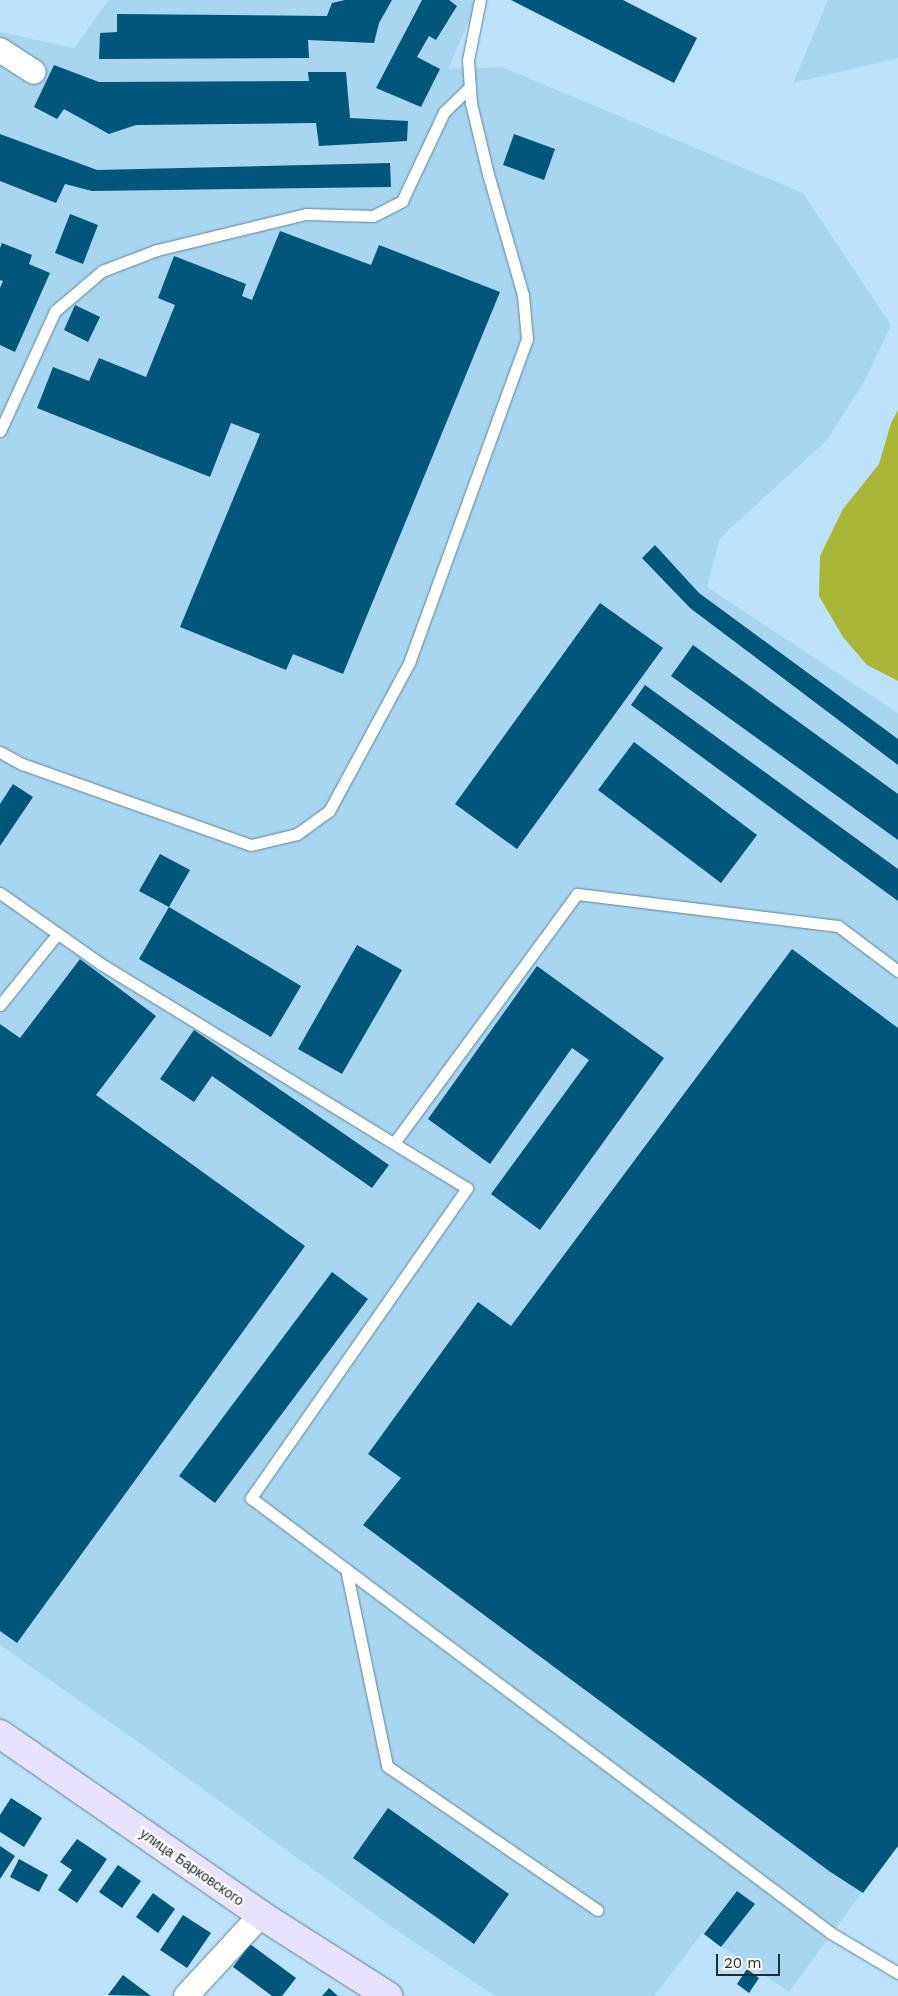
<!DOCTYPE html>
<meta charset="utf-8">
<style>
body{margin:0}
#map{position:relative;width:898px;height:1996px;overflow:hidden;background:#bbe2fa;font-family:"Work Sans",sans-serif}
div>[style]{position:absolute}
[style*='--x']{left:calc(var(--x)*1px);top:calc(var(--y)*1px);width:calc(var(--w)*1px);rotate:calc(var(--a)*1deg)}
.built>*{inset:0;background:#a8d6f1}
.green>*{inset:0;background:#a9b636}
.building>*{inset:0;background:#015679}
.roads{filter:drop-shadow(0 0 1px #60849a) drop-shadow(0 0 1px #60849a)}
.lane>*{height:11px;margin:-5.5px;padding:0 5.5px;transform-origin:5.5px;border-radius:5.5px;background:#fff}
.street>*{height:24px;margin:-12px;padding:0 12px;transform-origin:12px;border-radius:12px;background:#fff}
.secondary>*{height:28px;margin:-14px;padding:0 14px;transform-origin:14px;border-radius:14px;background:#e9e2fe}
span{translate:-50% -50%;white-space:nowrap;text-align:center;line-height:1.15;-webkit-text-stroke:5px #fdfdfd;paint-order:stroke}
.street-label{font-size:14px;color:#1d2c35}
.scale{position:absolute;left:716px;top:1954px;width:64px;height:22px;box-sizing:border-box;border:2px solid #1d2c35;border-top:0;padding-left:6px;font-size:15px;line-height:18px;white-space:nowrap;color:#1d2c35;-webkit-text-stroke:4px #fdfdfd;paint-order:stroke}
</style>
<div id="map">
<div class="built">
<div style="clip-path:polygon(109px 0,478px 0,448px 69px,502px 67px,803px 193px,891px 325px,865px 380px,827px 440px,720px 538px,707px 587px,898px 713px,898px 1843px,789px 1992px,702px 1933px,654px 1996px,495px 1996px,402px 1934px,141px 1744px,0 1645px,0 32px,74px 48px)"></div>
<div style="clip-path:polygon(828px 0,898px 0,898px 58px,793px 83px)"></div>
</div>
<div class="green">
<div style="clip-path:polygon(898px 410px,898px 681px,867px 665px,843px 637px,819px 596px,820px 556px,843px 509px,879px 464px,891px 423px)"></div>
</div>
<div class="building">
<div style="clip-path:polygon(345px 0,392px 0,379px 23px,374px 43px,308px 40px,309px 58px,99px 59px,100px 33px,117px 32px,117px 14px,327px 16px,332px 3px)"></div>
<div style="clip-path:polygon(422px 0,449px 0,457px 6px,436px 40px,429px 36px,417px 57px,440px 69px,421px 107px,376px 88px)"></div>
<div style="clip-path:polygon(511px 0,623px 0,697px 38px,674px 83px)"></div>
<div style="clip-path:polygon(54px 65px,99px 82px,309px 81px,308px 72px,346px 72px,350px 118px,408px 121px,407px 141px,319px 146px,316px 123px,136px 125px,109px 134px,64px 109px,57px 119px,34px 107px)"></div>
<div style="clip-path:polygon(0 134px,97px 170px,390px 163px,391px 187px,92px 191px,65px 184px,56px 203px,0 181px)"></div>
<div style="clip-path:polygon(514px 134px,555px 149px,544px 180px,503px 165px)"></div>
<div style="clip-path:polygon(70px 214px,98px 225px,83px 264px,55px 253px)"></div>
<div style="clip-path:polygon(280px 231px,371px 265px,379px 245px,500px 292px,343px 674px,293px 654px,286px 670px,180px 627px,260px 434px,231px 423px,210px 477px,37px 408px,53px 367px,89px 381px,99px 358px,146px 377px,175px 305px,158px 298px,174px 256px,246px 284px,242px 296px,252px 300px)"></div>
<div style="clip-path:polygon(2px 243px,32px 255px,29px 264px,50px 273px,15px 352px,0 345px,0 288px,3px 281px,0 280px,0 248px)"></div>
<div style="clip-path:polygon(75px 305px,100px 317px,88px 342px,64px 330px)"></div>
<div style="clip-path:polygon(655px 545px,699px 593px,898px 739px,898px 765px,690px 608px,642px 558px)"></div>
<div style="clip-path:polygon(600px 603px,663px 648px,517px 849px,455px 804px)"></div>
<div style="clip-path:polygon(693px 645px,898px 794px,898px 840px,671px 676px)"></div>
<div style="clip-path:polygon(645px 685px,898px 869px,898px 901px,631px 705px)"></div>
<div style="clip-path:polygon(634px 742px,757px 835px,721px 883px,598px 790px)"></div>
<div style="clip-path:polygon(13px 784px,33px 797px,0 846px,0 804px)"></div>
<div style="clip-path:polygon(160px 854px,190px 870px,169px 907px,301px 986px,271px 1037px,139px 959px,169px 907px,139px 891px)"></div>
<div style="clip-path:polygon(357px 945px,402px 970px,342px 1074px,298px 1049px)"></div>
<div style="clip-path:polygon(792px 949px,898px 1028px,898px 1846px,863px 1893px,829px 1871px,363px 1525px,401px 1478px,368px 1454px,478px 1302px,511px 1326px)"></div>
<div style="clip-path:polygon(80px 959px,156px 1016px,96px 1095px,305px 1246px,17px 1643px,0 1631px,0 1024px,20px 1038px)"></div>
<div style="clip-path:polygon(537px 966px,664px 1058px,540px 1230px,491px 1194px,589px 1060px,572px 1048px,490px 1164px,428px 1119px)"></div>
<div style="clip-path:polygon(194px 1030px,389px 1165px,372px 1188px,212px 1076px,194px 1102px,160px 1079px)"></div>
<div style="clip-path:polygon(332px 1272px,368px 1299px,215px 1503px,179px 1476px)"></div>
<div style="clip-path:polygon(11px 1798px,42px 1818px,24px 1847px,0 1832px,0 1815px)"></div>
<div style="clip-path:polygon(388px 1808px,509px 1894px,474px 1944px,353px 1858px)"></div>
<div style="clip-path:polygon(77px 1839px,107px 1859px,77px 1903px,58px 1890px,72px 1870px,60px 1862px)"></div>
<div style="clip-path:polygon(0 1846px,15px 1856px,0 1879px)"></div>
<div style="clip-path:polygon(19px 1859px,48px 1875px,39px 1892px,10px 1877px)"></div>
<div style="clip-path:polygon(118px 1865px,141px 1881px,122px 1908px,99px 1892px)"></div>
<div style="clip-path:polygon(737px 1891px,755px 1904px,721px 1947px,704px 1934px)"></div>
<div style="clip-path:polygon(153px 1893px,175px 1909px,158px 1933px,136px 1917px)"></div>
<div style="clip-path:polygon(183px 1915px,211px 1933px,187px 1968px,160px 1950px)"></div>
<div style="clip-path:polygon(250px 1944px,296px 1978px,282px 1996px,272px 1996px,233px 1967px)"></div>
<div style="clip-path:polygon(747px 1969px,759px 1978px,749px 1993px,737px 1984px)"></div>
<div style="clip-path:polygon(123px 1975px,151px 1996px,108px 1995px)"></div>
<div style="clip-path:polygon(329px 1988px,338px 1996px,322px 1996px)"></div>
</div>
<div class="roads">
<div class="lane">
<div style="--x:0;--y:431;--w:132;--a:-65.4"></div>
<div style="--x:55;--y:311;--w:62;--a:-40.4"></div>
<div style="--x:102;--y:271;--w:59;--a:-20.9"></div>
<div style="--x:157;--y:250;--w:153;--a:-13.6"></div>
<div style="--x:306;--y:214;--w:67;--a:1.7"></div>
<div style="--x:373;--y:216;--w:33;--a:-27"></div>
<div style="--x:402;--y:201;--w:98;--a:-64.7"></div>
<div style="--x:444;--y:112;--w:36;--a:-44"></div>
<div style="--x:0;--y:752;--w:25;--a:29"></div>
<div style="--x:22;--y:764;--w:243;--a:19.5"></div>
<div style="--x:251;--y:845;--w:47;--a:-13.4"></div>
<div style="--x:297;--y:834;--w:39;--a:-36"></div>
<div style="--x:329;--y:811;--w:168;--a:-61.6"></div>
<div style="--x:409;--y:663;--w:345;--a:-70"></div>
<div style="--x:527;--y:339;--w:44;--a:-95.2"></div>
<div style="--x:523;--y:295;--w:126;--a:-106.1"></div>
<div style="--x:488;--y:174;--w:73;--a:-103.5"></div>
<div style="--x:471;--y:103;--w:43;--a:-94"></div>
<div style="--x:468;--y:60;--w:61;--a:-78.7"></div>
<div style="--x:0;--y:893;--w:123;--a:35.1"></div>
<div style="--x:101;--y:964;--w:429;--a:31.5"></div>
<div style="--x:467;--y:1188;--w:378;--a:124.9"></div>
<div style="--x:251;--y:1498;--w:725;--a:36.87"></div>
<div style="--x:831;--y:1933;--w:78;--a:30.8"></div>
<div style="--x:0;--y:1005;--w:92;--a:-51.1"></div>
<div style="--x:394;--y:1143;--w:309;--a:-53.7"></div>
<div style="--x:577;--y:894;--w:263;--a:7"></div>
<div style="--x:838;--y:926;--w:75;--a:36.9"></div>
<div style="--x:346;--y:1569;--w:201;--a:78.2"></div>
<div style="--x:387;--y:1766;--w:255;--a:34.4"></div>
</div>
<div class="street">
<div style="--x:0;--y:50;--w:40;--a:32.9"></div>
<div style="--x:186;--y:1996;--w:110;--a:-47.2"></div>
</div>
<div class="secondary">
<div style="--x:0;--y:1734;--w:318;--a:34.7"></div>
<div style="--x:261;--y:1915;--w:151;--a:32.5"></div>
</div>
</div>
<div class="street-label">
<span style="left:192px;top:1867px;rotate:35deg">улица Барковского</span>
</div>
<div class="scale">20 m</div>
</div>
